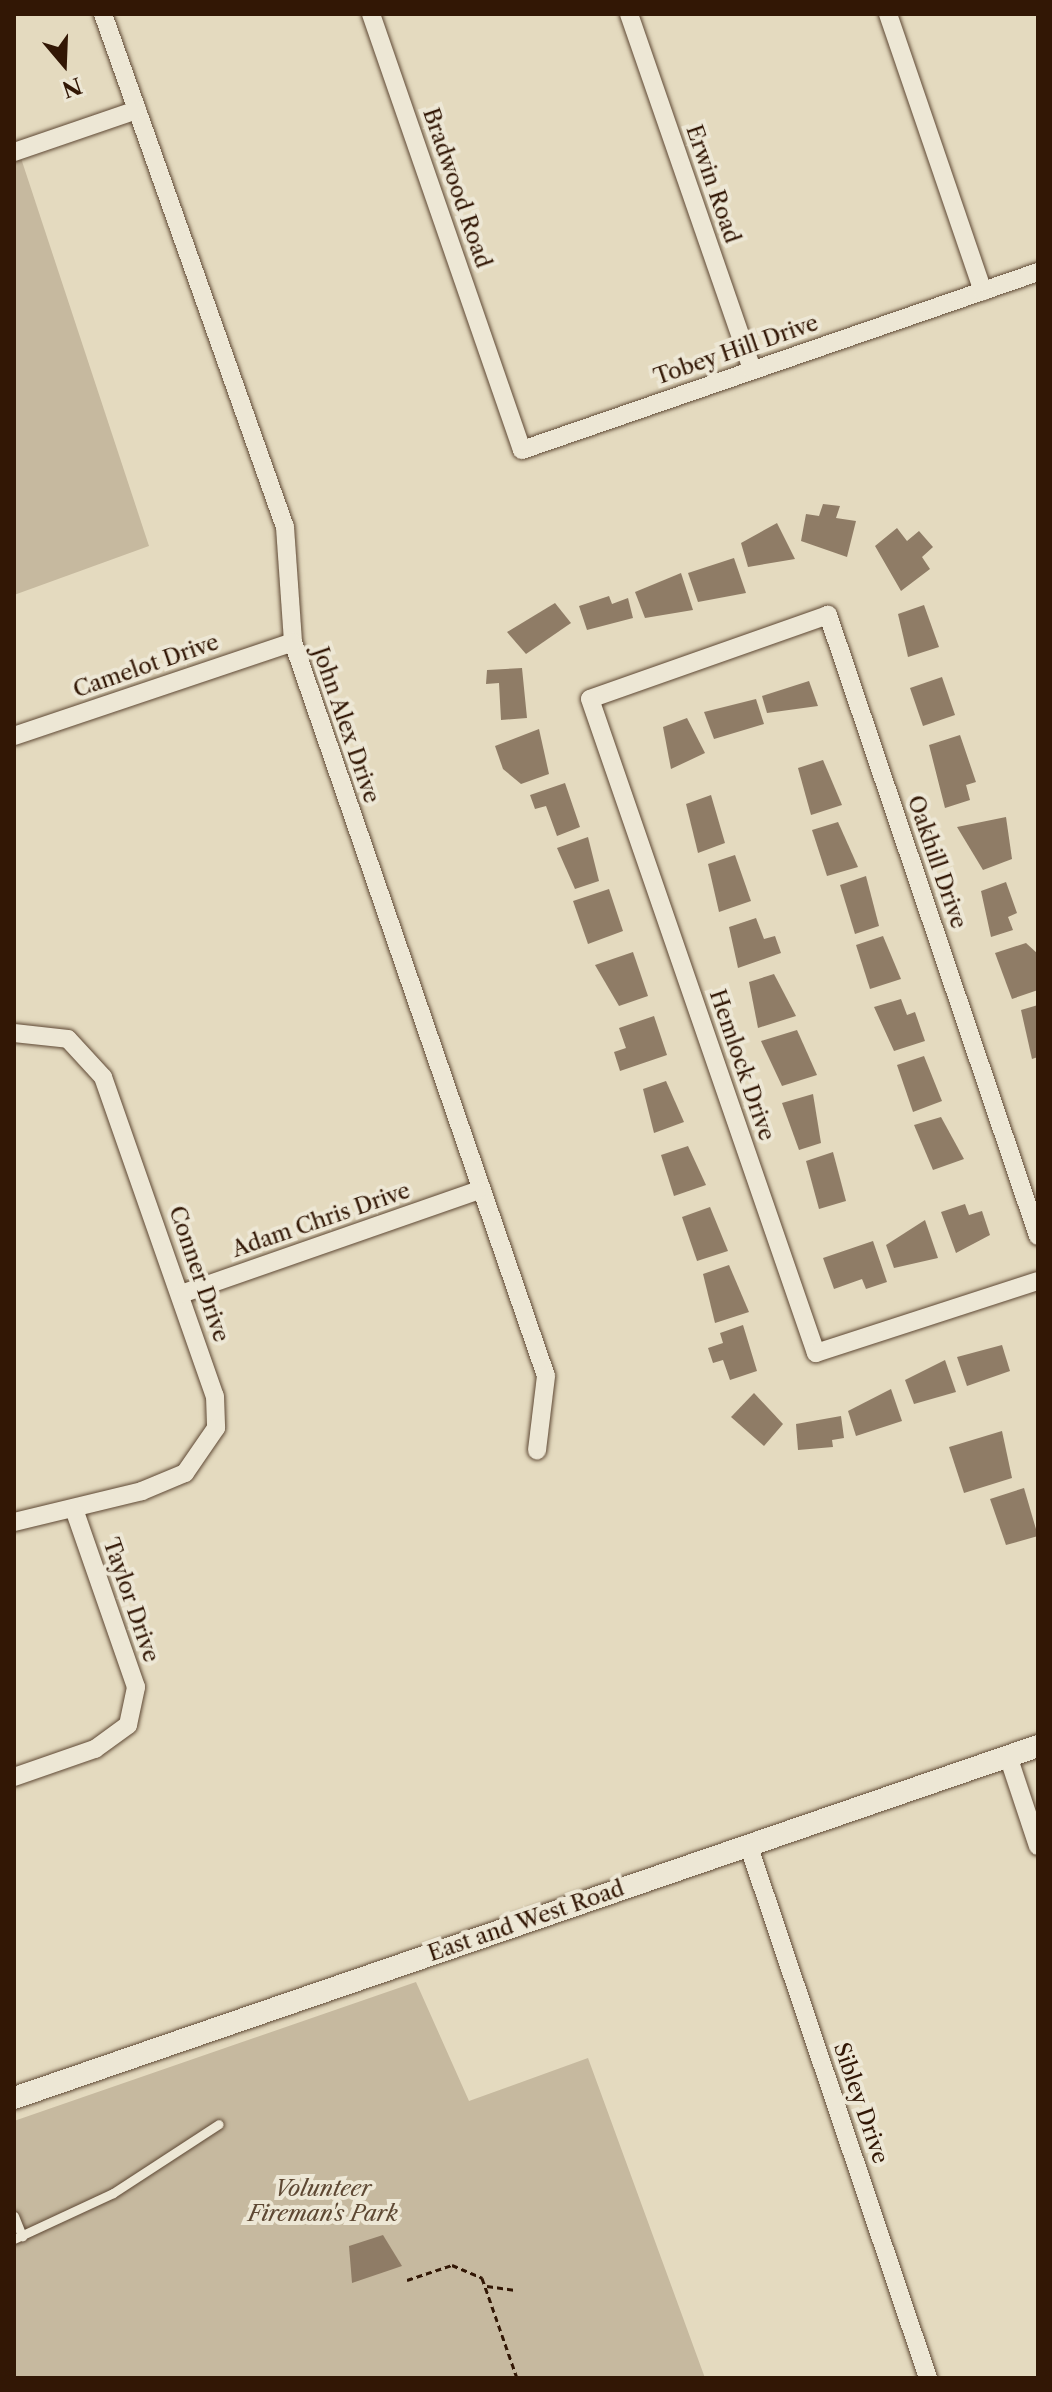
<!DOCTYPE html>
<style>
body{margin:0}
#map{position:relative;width:1052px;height:2392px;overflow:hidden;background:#e4dabf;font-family:"Libre Caslon Text",serif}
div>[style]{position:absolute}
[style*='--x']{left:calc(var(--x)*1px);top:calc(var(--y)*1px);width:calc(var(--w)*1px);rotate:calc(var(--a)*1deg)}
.green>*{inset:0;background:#c6b99f}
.building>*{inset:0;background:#8f7c66}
.path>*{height:3px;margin-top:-1.5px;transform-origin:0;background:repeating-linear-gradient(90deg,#321705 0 6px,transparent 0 10px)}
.roads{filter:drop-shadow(0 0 2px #5e4834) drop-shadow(0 0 2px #5e4834)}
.service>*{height:9px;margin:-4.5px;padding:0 4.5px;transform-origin:4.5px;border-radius:4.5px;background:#ede7d5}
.minor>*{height:18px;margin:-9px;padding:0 9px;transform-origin:9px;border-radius:9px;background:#ede7d5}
.tertiary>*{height:22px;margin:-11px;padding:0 11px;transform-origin:11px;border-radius:11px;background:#ede7d5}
span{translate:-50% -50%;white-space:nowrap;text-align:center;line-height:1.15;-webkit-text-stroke:8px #ede7d5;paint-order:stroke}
.street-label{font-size:22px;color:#321705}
.park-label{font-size:22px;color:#5e4833;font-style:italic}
.frame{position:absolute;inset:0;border:16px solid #321705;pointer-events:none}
.north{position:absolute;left:24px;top:24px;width:80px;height:80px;-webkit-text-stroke:6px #ede7d5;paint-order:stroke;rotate:161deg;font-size:22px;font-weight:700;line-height:32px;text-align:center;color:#321705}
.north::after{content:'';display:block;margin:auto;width:28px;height:36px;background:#321705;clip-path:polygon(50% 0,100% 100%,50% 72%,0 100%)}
</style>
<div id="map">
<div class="green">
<div style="clip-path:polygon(14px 137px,149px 546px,14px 595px)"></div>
<div style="clip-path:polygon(416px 1982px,469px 2101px,588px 2058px,705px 2378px,14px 2378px,14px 2121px)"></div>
</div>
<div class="building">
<div style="clip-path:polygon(823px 504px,840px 506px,836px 518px,856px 521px,847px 557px,801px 541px,806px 514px,819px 516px)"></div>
<div style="clip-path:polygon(777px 523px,795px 559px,748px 567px,741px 543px)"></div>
<div style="clip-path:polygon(897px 528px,907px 541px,919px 531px,933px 547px,922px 557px,930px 569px,901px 591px,875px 546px)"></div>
<div style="clip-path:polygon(734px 558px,746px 593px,698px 602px,688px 573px)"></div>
<div style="clip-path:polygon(681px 573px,693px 610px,645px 618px,635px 592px)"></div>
<div style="clip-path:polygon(609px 596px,612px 604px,628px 598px,633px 618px,587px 630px,579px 606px)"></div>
<div style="clip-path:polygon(555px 603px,571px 623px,526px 654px,507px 632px)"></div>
<div style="clip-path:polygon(924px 605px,939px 647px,908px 657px,898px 614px)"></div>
<div style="clip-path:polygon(522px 668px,527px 718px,501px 720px,499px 683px,486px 684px,487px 670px)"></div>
<div style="clip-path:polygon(942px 677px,955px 715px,923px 726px,910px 688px)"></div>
<div style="clip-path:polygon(809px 681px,818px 706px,767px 713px,762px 696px)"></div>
<div style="clip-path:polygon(756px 699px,764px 724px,714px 739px,704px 712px)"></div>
<div style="clip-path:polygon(687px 718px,705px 753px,671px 769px,663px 727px)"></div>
<div style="clip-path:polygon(539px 729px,549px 774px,521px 784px,503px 769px,495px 746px)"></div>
<div style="clip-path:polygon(960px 735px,976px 782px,966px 785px,970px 800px,945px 808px,929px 745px)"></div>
<div style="clip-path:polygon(823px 760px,842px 805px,811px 815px,798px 768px)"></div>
<div style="clip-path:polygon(565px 783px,580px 827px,557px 836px,546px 806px,535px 809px,530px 795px)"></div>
<div style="clip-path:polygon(711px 795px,725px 843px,698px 853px,686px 804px)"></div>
<div style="clip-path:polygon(1006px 817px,1012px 859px,983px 870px,957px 827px)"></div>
<div style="clip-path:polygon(838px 822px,858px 867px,827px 876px,812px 830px)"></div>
<div style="clip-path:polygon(588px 837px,599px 881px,575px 889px,557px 848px)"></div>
<div style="clip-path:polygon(735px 855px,751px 901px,719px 912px,708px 864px)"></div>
<div style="clip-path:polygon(866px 876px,879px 926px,855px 934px,840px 885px)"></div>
<div style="clip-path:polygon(1006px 882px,1017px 913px,1008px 917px,1013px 930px,991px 937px,981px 891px)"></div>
<div style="clip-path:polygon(609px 889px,623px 931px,588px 944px,573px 901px)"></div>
<div style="clip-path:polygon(756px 918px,764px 939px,775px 936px,781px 953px,738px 968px,729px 927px)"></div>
<div style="clip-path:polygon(883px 936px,901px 979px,870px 989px,856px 945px)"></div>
<div style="clip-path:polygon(1026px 943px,1038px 954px,1038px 990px,1012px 999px,995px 953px)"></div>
<div style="clip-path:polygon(633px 952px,648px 996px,619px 1006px,595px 965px)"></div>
<div style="clip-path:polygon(774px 974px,796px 1016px,758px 1028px,749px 982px)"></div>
<div style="clip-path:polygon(901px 999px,907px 1015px,915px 1012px,925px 1041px,894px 1051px,874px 1007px)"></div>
<div style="clip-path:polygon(1038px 1005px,1038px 1057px,1032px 1059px,1021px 1010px)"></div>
<div style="clip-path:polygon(654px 1016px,667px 1055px,620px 1071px,614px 1052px,626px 1048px,619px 1028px)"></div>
<div style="clip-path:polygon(797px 1030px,817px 1075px,782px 1086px,761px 1041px)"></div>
<div style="clip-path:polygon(924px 1056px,942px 1101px,913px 1112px,897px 1065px)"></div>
<div style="clip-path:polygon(666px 1081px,684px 1122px,654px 1133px,643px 1089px)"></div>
<div style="clip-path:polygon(813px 1094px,821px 1143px,799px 1150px,782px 1103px)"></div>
<div style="clip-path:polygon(941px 1117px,964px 1159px,933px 1170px,914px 1125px)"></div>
<div style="clip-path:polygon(688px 1146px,706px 1185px,674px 1196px,661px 1155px)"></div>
<div style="clip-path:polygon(833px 1152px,846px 1201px,819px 1209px,806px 1161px)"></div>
<div style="clip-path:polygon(965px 1204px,969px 1215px,982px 1211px,990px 1235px,956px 1253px,941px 1212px)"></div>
<div style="clip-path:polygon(710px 1207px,728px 1251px,697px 1261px,682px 1217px)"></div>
<div style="clip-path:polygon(925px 1220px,938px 1258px,894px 1268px,886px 1245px)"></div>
<div style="clip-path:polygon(873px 1241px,887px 1282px,866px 1289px,862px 1279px,834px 1289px,823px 1258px)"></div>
<div style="clip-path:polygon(729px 1265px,749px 1312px,715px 1323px,703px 1274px)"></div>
<div style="clip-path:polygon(743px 1325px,757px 1371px,730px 1380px,723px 1360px,713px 1363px,708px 1348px,723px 1343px,720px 1333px)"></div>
<div style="clip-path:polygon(1002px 1345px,1010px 1371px,967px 1386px,957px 1357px)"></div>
<div style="clip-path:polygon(945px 1360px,956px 1392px,914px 1404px,905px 1380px)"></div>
<div style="clip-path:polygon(891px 1389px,902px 1421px,856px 1436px,848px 1411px)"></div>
<div style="clip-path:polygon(754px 1393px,783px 1424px,764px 1446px,731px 1417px)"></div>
<div style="clip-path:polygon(841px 1416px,844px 1438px,832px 1440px,833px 1447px,798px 1450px,796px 1424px)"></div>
<div style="clip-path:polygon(1002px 1431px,1012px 1478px,964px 1493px,949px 1447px)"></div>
<div style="clip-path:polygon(1024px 1488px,1038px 1536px,1006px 1545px,990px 1499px)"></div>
<div style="clip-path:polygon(383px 2235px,402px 2266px,352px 2283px,349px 2246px)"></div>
</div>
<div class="path">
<div style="--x:407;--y:2280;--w:47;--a:-18.4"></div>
<div style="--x:452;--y:2265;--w:33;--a:23"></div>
<div style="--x:482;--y:2278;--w:106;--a:70.7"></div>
<div style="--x:487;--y:2286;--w:27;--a:8"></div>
</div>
<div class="roads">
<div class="service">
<div style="--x:14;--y:2216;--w:22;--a:68"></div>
<div style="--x:14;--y:2239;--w:109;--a:-24.9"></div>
<div style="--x:113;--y:2193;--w:126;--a:-33.1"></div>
</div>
<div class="minor">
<div style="--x:103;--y:14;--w:544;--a:70.47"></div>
<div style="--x:285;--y:527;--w:115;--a:86"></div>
<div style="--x:293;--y:642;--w:776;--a:70.98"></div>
<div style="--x:546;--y:1376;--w:75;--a:96.9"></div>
<div style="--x:371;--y:14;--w:461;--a:70.9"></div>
<div style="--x:522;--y:450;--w:546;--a:-19.03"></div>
<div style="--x:629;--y:14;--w:377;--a:70.9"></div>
<div style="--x:888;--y:14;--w:293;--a:71.1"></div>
<div style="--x:14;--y:152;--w:130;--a:-18.9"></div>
<div style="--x:14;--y:736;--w:294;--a:-18.6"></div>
<div style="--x:14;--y:1033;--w:54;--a:6.3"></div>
<div style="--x:68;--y:1039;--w:52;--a:47.4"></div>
<div style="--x:103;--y:1077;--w:338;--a:70.7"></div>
<div style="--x:215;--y:1396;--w:32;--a:88"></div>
<div style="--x:216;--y:1428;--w:55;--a:124.6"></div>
<div style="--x:185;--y:1473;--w:47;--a:157.3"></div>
<div style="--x:142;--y:1491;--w:132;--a:166.4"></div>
<div style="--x:1038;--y:1236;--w:656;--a:-108.68"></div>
<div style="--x:828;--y:615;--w:252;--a:160.6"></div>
<div style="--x:590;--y:699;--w:692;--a:70.94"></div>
<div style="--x:816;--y:1353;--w:233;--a:-18"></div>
<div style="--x:181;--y:1294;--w:313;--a:-19.2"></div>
<div style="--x:1008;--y:1756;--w:95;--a:71.6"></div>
<div style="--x:14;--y:1777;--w:86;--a:-19.1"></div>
<div style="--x:95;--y:1749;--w:41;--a:-36"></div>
<div style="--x:128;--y:1725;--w:39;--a:-78"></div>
<div style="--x:136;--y:1687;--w:188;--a:-109.2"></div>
<div style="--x:748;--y:1844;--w:564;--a:71.37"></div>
</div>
<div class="tertiary">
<div style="--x:14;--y:2098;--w:1083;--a:-18.97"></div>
</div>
</div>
<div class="street-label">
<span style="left:713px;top:184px;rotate:71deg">Erwin Road</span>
<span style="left:457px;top:188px;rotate:71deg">Bradwood Road</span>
<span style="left:736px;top:350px;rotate:-19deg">Tobey Hill Drive</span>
<span style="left:146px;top:666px;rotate:-19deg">Camelot Drive</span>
<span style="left:346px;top:725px;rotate:71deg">John Alex Drive</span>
<span style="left:937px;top:862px;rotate:71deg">Oakhill Drive</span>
<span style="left:742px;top:1065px;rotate:71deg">Hemlock Drive</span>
<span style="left:321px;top:1220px;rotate:-19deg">Adam Chris Drive</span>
<span style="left:199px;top:1274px;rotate:71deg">Conner Drive</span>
<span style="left:131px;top:1600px;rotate:71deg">Taylor Drive</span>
<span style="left:526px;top:1921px;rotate:-19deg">East and West Road</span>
<span style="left:861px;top:2103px;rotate:71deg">Sibley Drive</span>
</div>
<div class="park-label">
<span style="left:323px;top:2201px">Volunteer<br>Fireman's Park</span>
</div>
<div class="frame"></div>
<div class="north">N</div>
</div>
